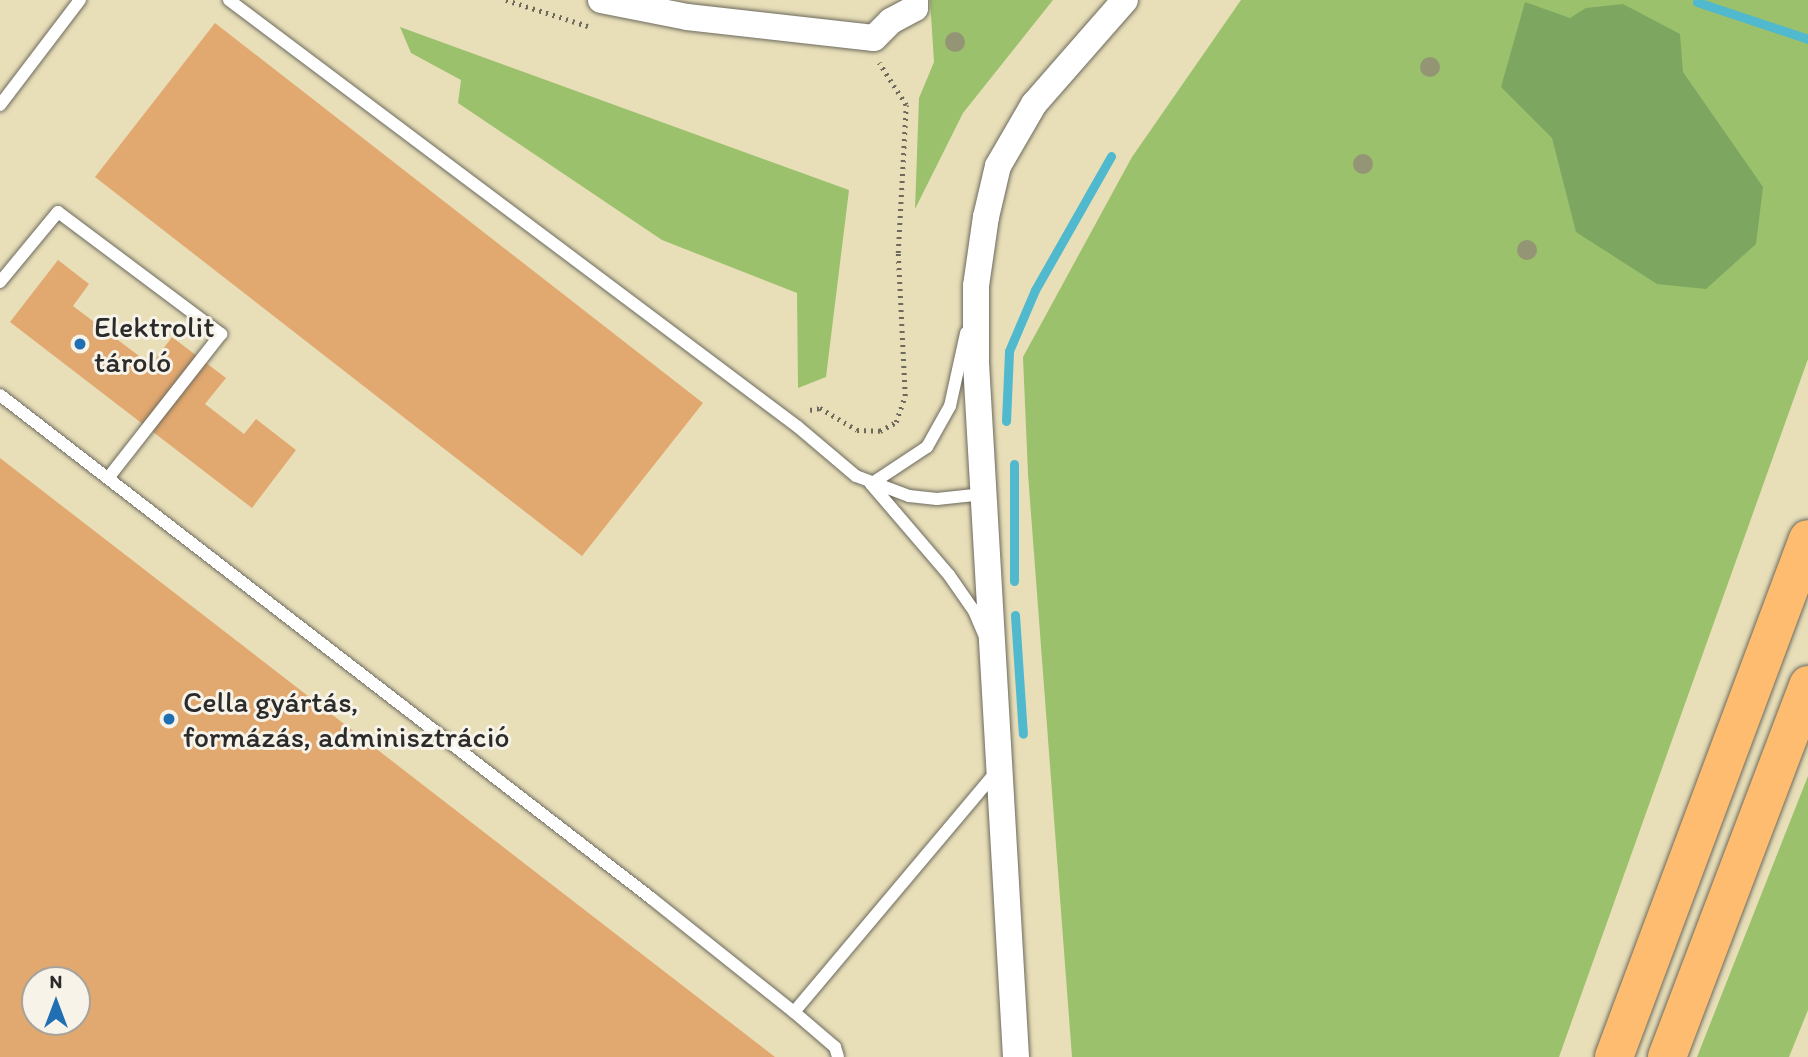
<!DOCTYPE html>
<meta charset="utf-8">
<style>
body{margin:0}
#map{position:relative;width:1808px;height:1057px;overflow:hidden;background:#e8dfb9;font-family:Itim,sans-serif}
div>[style]{position:absolute}
[style*='--x']{left:calc(var(--x)*1px);top:calc(var(--y)*1px);width:calc(var(--w)*1px);rotate:calc(var(--a)*1deg)}
.green>*{inset:0;background:#9cc16c}
.forest>*{inset:0;background:#7da760}
.stream>*{height:9px;margin:-4.5px;padding:0 4.5px;transform-origin:4.5px;border-radius:4.5px;background:#50b9ce}
.building>*{inset:0;background:#e1a86f}
.path>*{height:4.5px;margin-top:-2.25px;transform-origin:0;background:repeating-linear-gradient(90deg,#6d6a5d 0 2px,transparent 0 7px)}
.roads{filter:drop-shadow(0 0 2px #6d6a5d) drop-shadow(0 0 2px #6d6a5d)}
.service>*{height:12px;margin:-6px;padding:0 6px;transform-origin:6px;border-radius:6px;background:#fff}
.minor>*{height:26px;margin:-13px;padding:0 13px;transform-origin:13px;border-radius:13px;background:#fff}
.trunk>*{height:38px;margin:-19px;padding:0 19px;transform-origin:19px;border-radius:19px;background:#fdbc70}
.trees>*{width:20px;height:20px;margin:-10px;border-radius:50%;background:#939575}
.dots>*{width:19px;height:19px;translate:-50% -50%;box-sizing:border-box;border:4px solid #f7f3e8;border-radius:50%}
span{translate:-50% -50%;white-space:nowrap;text-align:center;line-height:1.15;-webkit-text-stroke:6px #f7f3e8;paint-order:stroke}
.poi-label{font-size:30px;color:#2b2b2b}
.left{translate:0 -50%;text-align:left}
.north{position:absolute;left:21px;top:966px;width:70px;height:70px;box-sizing:border-box;background:#f7f3e8;border:2px solid #a5a39c;border-radius:50%;rotate:0deg;font-size:19px;font-weight:700;line-height:28px;text-align:center;color:#2b2b2b}
.north::after{content:'';display:block;margin:auto;width:24px;height:32px;background:#1f6fb2;clip-path:polygon(50% 0,100% 100%,50% 72%,0 100%)}
</style>
<div id="map">
<div class="green">
<div style="clip-path:polygon(930px 0,1053px 0,963px 113px,915px 209px,919px 98px,934px 62px)"></div>
<div style="clip-path:polygon(1241px 0,1808px 0,1808px 359px,1559px 1057px,1072px 1057px,1028px 474px,1023px 357px,1132px 157px)"></div>
<div style="clip-path:polygon(400px 27px,849px 190px,826px 377px,798px 388px,797px 293px,662px 240px,458px 103px,461px 80px,411px 53px)"></div>
<div style="clip-path:polygon(1808px 776px,1808px 1010px,1789px 1057px,1697px 1057px)"></div>
</div>
<div class="forest">
<div style="clip-path:polygon(1525px 2px,1570px 18px,1586px 8px,1623px 4px,1680px 34px,1683px 72px,1763px 187px,1756px 244px,1706px 289px,1657px 284px,1576px 232px,1552px 138px,1501px 87px)"></div>
</div>
<div class="stream">
<div style="--x:1697;--y:2;--w:117;--a:18.4"></div>
<div style="--x:1006;--y:421;--w:70;--a:-87.5"></div>
<div style="--x:1009;--y:351;--w:66;--a:-66.9"></div>
<div style="--x:1035;--y:290;--w:154;--a:-60.4"></div>
<div style="--x:1014;--y:464;--w:117;--a:90"></div>
<div style="--x:1015;--y:615;--w:119;--a:86.2"></div>
</div>
<div class="building">
<div style="clip-path:polygon(215px 23px,703px 403px,582px 556px,95px 177px)"></div>
<div style="clip-path:polygon(58px 260px,89px 284px,73px 306px,151px 365px,172px 337px,226px 378px,205px 404px,244px 434px,256px 419px,296px 450px,252px 508px,10px 322px)"></div>
<div style="clip-path:polygon(evenodd,0 458px,775px 1057px,0 1057px,0 458px,35px 980px,77px 980px,77px 1022px,35px 1022px,35px 980px)"></div>
</div>
<div class="path">
<div style="--x:506;--y:0;--w:86;--a:17.6"></div>
<div style="--x:810;--y:410;--w:10;--a:-11"></div>
<div style="--x:820;--y:408;--w:43;--a:30.7"></div>
<div style="--x:857;--y:430;--w:23;--a:2"></div>
<div style="--x:880;--y:431;--w:18;--a:-29"></div>
<div style="--x:896;--y:422;--w:28;--a:-71"></div>
<div style="--x:905;--y:396;--w:143;--a:-92.8"></div>
<div style="--x:898;--y:253;--w:148;--a:-86.9"></div>
<div style="--x:906;--y:105;--w:50;--a:-122.7"></div>
</div>
<div class="roads">
<div class="service">
<div style="--x:229;--y:0;--w:711;--a:36.89"></div>
<div style="--x:798;--y:427;--w:76;--a:40.2"></div>
<div style="--x:856;--y:476;--w:57;--a:20.7"></div>
<div style="--x:909;--y:496;--w:28;--a:6"></div>
<div style="--x:937;--y:499;--w:47;--a:-6.1"></div>
<div style="--x:0;--y:105;--w:132;--a:-52.7"></div>
<div style="--x:0;--y:282;--w:91;--a:-50.4"></div>
<div style="--x:58;--y:212;--w:204;--a:36.8"></div>
<div style="--x:221;--y:334;--w:183;--a:128.1"></div>
<div style="--x:0;--y:395;--w:823;--a:37.69"></div>
<div style="--x:651;--y:898;--w:183;--a:38.6"></div>
<div style="--x:794;--y:1012;--w:54;--a:40.5"></div>
<div style="--x:835;--y:1047;--w:10;--a:73"></div>
<div style="--x:871;--y:484;--w:67;--a:-33.5"></div>
<div style="--x:927;--y:447;--w:47;--a:-60.7"></div>
<div style="--x:950;--y:406;--w:75;--a:-77.6"></div>
<div style="--x:871;--y:484;--w:120;--a:49.4"></div>
<div style="--x:949;--y:575;--w:44;--a:55.2"></div>
<div style="--x:974;--y:611;--w:25;--a:67"></div>
<div style="--x:794;--y:1012;--w:315;--a:-49.9"></div>
</div>
<div class="minor">
<div style="--x:601;--y:0;--w:88;--a:11.2"></div>
<div style="--x:687;--y:17;--w:188;--a:6.4"></div>
<div style="--x:874;--y:38;--w:24;--a:-45"></div>
<div style="--x:891;--y:21;--w:27;--a:-28"></div>
<div style="--x:915;--y:8;--w:8;--a:-90"></div>
<div style="--x:1016;--y:1057;--w:694;--a:-93.3"></div>
<div style="--x:976;--y:364;--w:78;--a:-90"></div>
<div style="--x:976;--y:286;--w:70;--a:-81.8"></div>
<div style="--x:986;--y:217;--w:52;--a:-76.8"></div>
<div style="--x:998;--y:166;--w:72;--a:-59.9"></div>
<div style="--x:1034;--y:104;--w:138;--a:-48.8"></div>
</div>
<div class="trunk">
<div style="--x:1614;--y:1057;--w:553;--a:-69.47"></div>
<div style="--x:1667;--y:1057;--w:398;--a:-69.2"></div>
</div>
</div>
<div class="trees">
<div style="left:955px;top:42px"></div>
<div style="left:1430px;top:67px"></div>
<div style="left:1363px;top:164px"></div>
<div style="left:1527px;top:250px"></div>
</div>
<div class="dots">
<div style="left:80px;top:344px;background:#1f6fb2"></div>
<div style="left:169px;top:719px;background:#1f6fb2"></div>
</div>
<div class="poi-label">
<span class="left" style="left:94px;top:344px">Elektrolit<br>tároló</span>
<span class="left" style="left:183px;top:719px">Cella gyártás,<br>formázás, adminisztráció</span>
</div>
<div class="north">N</div>
</div>
